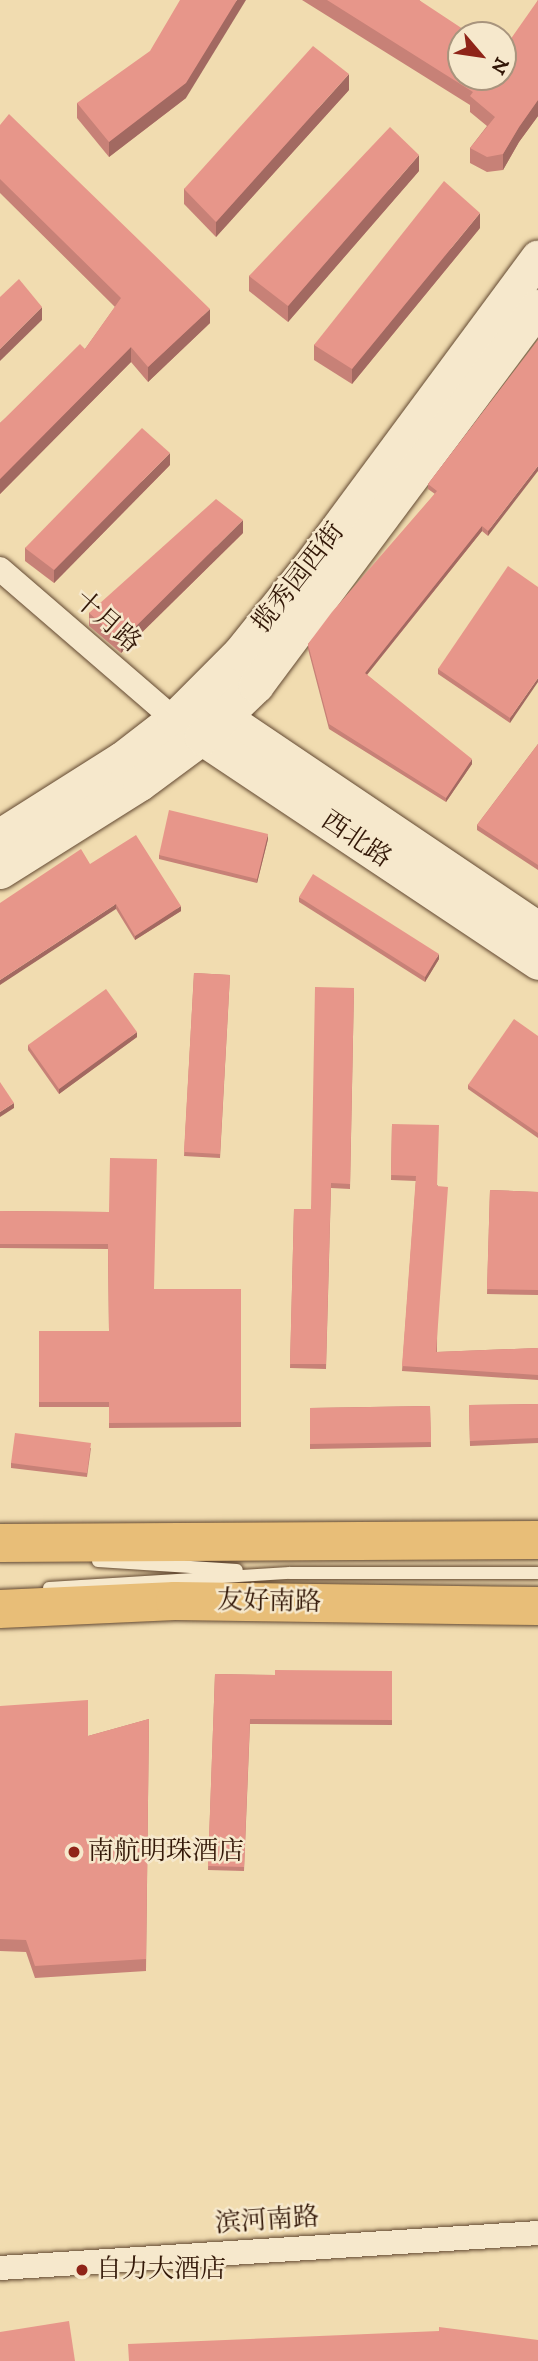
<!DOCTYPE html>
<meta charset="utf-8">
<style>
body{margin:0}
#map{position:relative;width:538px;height:2361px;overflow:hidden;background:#f1dcb0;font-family:"IM FELL DW Pica","Noto Serif SC",serif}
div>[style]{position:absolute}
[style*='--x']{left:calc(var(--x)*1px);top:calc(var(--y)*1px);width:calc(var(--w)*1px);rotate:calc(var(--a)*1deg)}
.roads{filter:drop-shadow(0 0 2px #624831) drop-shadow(0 0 2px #624831)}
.lane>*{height:12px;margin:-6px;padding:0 6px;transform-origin:6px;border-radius:6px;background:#f6e8cc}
.street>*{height:24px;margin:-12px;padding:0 12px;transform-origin:12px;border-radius:12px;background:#f6e8cc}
.secondary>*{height:35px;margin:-17.5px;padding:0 17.5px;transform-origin:17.5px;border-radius:17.5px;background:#f6e8cc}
.primary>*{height:38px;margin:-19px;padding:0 19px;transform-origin:19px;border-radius:19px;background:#e8be78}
.wall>*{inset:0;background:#c78177}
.shaded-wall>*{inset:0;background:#a26961}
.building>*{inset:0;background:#e7968a}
.dots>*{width:19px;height:19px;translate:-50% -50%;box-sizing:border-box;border:4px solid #f6e8cc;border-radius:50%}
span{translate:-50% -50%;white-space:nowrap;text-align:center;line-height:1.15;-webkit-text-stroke:5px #f6e8cc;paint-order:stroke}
.street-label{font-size:26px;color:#321707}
.poi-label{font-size:26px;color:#321707}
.left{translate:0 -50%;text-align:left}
.north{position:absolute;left:447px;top:21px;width:70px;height:70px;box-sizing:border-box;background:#f6e8cc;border:2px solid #a8947d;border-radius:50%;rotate:119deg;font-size:19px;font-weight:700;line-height:28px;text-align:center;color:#321707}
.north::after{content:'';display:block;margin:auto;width:24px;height:32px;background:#8f2418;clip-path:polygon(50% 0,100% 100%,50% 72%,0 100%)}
</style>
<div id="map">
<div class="roads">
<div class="lane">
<div style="--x:98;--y:1561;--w:139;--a:3.7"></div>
<div style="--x:49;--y:1588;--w:241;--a:-3.6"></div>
<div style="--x:290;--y:1573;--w:248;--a:0"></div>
</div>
<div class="street">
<div style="--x:0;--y:569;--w:230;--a:40.8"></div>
<div style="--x:0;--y:2268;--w:539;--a:-3.72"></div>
</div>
<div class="secondary">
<div style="--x:207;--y:706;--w:399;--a:34"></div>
<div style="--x:183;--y:725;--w:427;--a:33.7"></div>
<div style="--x:0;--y:836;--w:144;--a:-32.3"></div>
<div style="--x:122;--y:759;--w:66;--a:-37.6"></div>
<div style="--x:174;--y:719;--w:93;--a:-45"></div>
<div style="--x:240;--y:653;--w:110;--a:-51.3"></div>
<div style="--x:309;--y:567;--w:385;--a:-53.5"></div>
<div style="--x:0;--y:871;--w:165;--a:-32.2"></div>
<div style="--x:140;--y:783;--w:77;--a:-36.6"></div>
<div style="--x:202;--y:737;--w:75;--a:-43.9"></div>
<div style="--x:256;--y:685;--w:472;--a:-53.3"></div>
</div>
<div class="primary">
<div style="--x:0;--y:1543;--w:538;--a:-0.32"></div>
<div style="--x:0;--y:1609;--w:175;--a:-2.6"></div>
<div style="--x:175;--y:1601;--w:363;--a:0.8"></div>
</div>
</div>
<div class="wall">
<div style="clip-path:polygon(302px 0,419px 0,503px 77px,538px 0,538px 116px,519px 142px,503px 170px,487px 172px,470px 163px,470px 148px,487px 126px,470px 112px,470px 105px)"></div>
<div style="clip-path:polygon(349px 90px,216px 237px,184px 204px,184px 189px)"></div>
<div style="clip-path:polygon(186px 98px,109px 157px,77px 118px,77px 103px)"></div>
<div style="clip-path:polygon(0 125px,210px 323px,148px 382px,131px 362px,0 494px,0 423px,85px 349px,115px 307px,0 193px)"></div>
<div style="clip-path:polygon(419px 171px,288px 322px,249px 291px,249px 276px)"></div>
<div style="clip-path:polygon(480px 228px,352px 384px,314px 360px,314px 345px)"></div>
<div style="clip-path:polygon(538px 340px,488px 536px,482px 531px,367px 675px,472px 764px,446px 802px,329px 729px,308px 649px,308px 644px,435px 494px,428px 489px,428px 484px)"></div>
<div style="clip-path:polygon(170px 465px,54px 583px,25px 561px,25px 548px)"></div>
<div style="clip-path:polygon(243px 533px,121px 653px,89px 626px,89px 613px)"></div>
<div style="clip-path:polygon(538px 587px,510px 723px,438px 674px,438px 669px)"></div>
<div style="clip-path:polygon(538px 744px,538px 870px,477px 830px,477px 825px)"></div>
<div style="clip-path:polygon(268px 839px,257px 883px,159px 859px,159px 855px)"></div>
<div style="clip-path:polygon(90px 864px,181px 911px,135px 940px,116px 909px)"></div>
<div style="clip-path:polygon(299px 897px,439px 959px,425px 982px,299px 902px)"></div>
<div style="clip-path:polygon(194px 973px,230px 975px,220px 1158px,184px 1156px)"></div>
<div style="clip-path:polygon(354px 988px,350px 1189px,331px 1188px,326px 1369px,290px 1368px,294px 1209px,311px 1209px)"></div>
<div style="clip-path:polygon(538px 1036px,538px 1138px,468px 1089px,468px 1085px)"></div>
<div style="clip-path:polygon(137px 1037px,59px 1094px,28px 1050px,28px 1045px)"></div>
<div style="clip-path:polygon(392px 1124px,438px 1186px,437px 1352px,538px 1348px,538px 1380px,402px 1371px,416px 1181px,391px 1180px)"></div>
<div style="clip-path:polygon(490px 1190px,538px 1192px,538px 1295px,487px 1294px)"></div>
<div style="clip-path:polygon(0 1211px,109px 1212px,154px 1289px,241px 1289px,241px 1427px,109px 1428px,109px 1407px,39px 1407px,39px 1331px,109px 1331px,108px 1249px,0 1248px)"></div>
<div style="clip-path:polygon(538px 1404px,538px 1443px,470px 1446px,469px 1405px)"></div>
<div style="clip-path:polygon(430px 1406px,431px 1447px,310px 1449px,310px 1408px)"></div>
<div style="clip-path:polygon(91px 1448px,87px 1477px,11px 1468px,11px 1463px)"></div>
<div style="clip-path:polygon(392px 1671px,392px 1725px,250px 1724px,244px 1871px,208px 1870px,215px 1674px,275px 1675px)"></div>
<div style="clip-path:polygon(0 1706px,88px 1736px,149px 1719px,146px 1971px,35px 1978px,26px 1952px,0 1951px)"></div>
</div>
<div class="shaded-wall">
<div style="clip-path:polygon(237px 0,246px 0,186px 98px,109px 157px,109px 142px)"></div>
<div style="clip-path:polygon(349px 74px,349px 90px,216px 237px,216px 222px)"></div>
<div style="clip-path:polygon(538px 100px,538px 116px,519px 142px,503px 170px,503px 154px,519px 127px)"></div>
<div style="clip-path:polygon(419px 155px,419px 171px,288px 322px,288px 306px)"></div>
<div style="clip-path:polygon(480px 213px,480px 228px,352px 384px,352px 369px)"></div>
<div style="clip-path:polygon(42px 307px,42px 320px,0 361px,0 349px)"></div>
<div style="clip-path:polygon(210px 309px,210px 323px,148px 382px,148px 367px)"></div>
<div style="clip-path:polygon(131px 347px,131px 362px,0 494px,0 479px)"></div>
<div style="clip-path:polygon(170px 453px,170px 465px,54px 583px,54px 570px)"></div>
<div style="clip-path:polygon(538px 466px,538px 471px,488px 536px,488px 531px)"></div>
<div style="clip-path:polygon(243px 520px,243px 533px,121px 653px,121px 641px)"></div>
<div style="clip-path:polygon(482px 526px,482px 531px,365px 677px,365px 673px)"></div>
<div style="clip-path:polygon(538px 678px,538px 682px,510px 723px,510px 718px)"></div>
<div style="clip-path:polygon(472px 759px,472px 764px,446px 802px,446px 798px)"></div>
<div style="clip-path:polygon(268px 834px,268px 839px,257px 883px,257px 879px)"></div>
<div style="clip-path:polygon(116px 904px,116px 909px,0 985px,0 980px)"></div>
<div style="clip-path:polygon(181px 906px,181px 911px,135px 940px,135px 936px)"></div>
<div style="clip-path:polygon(439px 954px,439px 959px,425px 982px,425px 977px)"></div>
<div style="clip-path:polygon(137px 1032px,137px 1037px,59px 1094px,59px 1089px)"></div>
<div style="clip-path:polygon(14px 1103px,14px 1108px,0 1117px,0 1112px)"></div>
</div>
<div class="building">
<div style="clip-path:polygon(180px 0,237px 0,186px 83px,109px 142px,77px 103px,150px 51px)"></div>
<div style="clip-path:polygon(327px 0,419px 0,472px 35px,461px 35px,461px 77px,503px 77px,503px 50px,538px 0,538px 100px,519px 127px,503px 154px,487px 157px,470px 148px,495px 117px,470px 96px,473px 92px)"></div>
<div style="clip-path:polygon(313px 46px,349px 74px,216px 222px,184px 189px)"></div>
<div style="clip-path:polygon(9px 114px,210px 309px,148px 367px,131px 347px,0 479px,0 423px,80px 344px,85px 349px,121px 298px,0 179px,0 125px)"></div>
<div style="clip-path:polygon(390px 127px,419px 155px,288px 306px,249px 276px)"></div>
<div style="clip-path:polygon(444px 181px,480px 213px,352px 369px,314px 345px)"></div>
<div style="clip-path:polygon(19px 279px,42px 307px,0 349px,0 297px)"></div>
<div style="clip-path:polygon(538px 340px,538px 466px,488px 531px,482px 526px,365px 673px,472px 759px,446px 798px,329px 724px,308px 644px,332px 612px,437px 491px,428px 484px)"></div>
<div style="clip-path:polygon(142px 428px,170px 453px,54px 570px,25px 548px)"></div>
<div style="clip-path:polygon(216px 499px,243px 520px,121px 641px,89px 613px)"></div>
<div style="clip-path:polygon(508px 566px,538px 587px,538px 678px,510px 718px,438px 669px)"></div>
<div style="clip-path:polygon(538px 744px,538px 865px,477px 825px)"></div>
<div style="clip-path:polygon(169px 810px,268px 834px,257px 879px,159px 855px)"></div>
<div style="clip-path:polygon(136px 835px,181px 906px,135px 936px,116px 904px,0 980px,0 903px,81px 849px,90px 864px)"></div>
<div style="clip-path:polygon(313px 874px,439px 954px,425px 977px,299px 897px)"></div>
<div style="clip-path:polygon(194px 973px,230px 975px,220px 1154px,184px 1152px)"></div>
<div style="clip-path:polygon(315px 987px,354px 988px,350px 1184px,331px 1183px,326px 1364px,290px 1364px,294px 1209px,311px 1209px)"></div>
<div style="clip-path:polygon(106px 989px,137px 1032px,59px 1089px,28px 1045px)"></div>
<div style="clip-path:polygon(514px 1019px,538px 1036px,538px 1133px,468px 1085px)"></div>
<div style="clip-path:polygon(0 1082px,14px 1103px,0 1112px)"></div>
<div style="clip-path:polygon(392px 1124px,439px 1125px,437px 1186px,448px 1187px,436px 1352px,538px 1348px,538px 1375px,402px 1366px,416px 1176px,391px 1175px)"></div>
<div style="clip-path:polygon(110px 1158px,157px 1159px,154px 1289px,241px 1289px,241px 1422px,109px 1423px,109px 1402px,39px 1402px,39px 1331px,109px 1331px,108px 1244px,0 1244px,0 1211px,109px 1212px)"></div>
<div style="clip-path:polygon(490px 1190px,538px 1192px,538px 1290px,487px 1289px)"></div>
<div style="clip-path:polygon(538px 1404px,538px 1438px,470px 1441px,469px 1405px)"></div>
<div style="clip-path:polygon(430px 1406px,431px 1442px,310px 1444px,310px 1408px)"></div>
<div style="clip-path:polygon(15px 1433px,91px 1443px,87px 1473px,11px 1463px)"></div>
<div style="clip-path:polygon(275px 1670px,392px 1671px,392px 1720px,250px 1719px,244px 1867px,208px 1866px,215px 1674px,275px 1675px)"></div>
<div style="clip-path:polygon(88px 1700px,88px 1736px,149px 1719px,146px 1959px,35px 1966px,26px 1940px,0 1939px,0 1706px)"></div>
<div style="clip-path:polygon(69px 2321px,75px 2361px,0 2361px,0 2332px)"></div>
<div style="clip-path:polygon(439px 2327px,538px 2340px,538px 2361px,129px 2361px,128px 2344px,439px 2331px)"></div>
</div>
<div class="dots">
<div style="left:74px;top:1852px;background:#8f2418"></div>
<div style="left:82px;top:2270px;background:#8f2418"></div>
</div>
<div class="street-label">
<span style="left:299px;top:578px;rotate:-52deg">揽秀园西街</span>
<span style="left:107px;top:622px;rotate:41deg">十月路</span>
<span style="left:356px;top:840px;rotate:34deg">西北路</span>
<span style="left:269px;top:1602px;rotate:1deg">友好南路</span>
<span style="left:267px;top:2221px;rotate:-4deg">滨河南路</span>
</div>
<div class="poi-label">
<span class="left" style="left:88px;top:1852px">南航明珠酒店</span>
<span class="left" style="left:96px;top:2270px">自力大酒店</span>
</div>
<div class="north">N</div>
</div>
